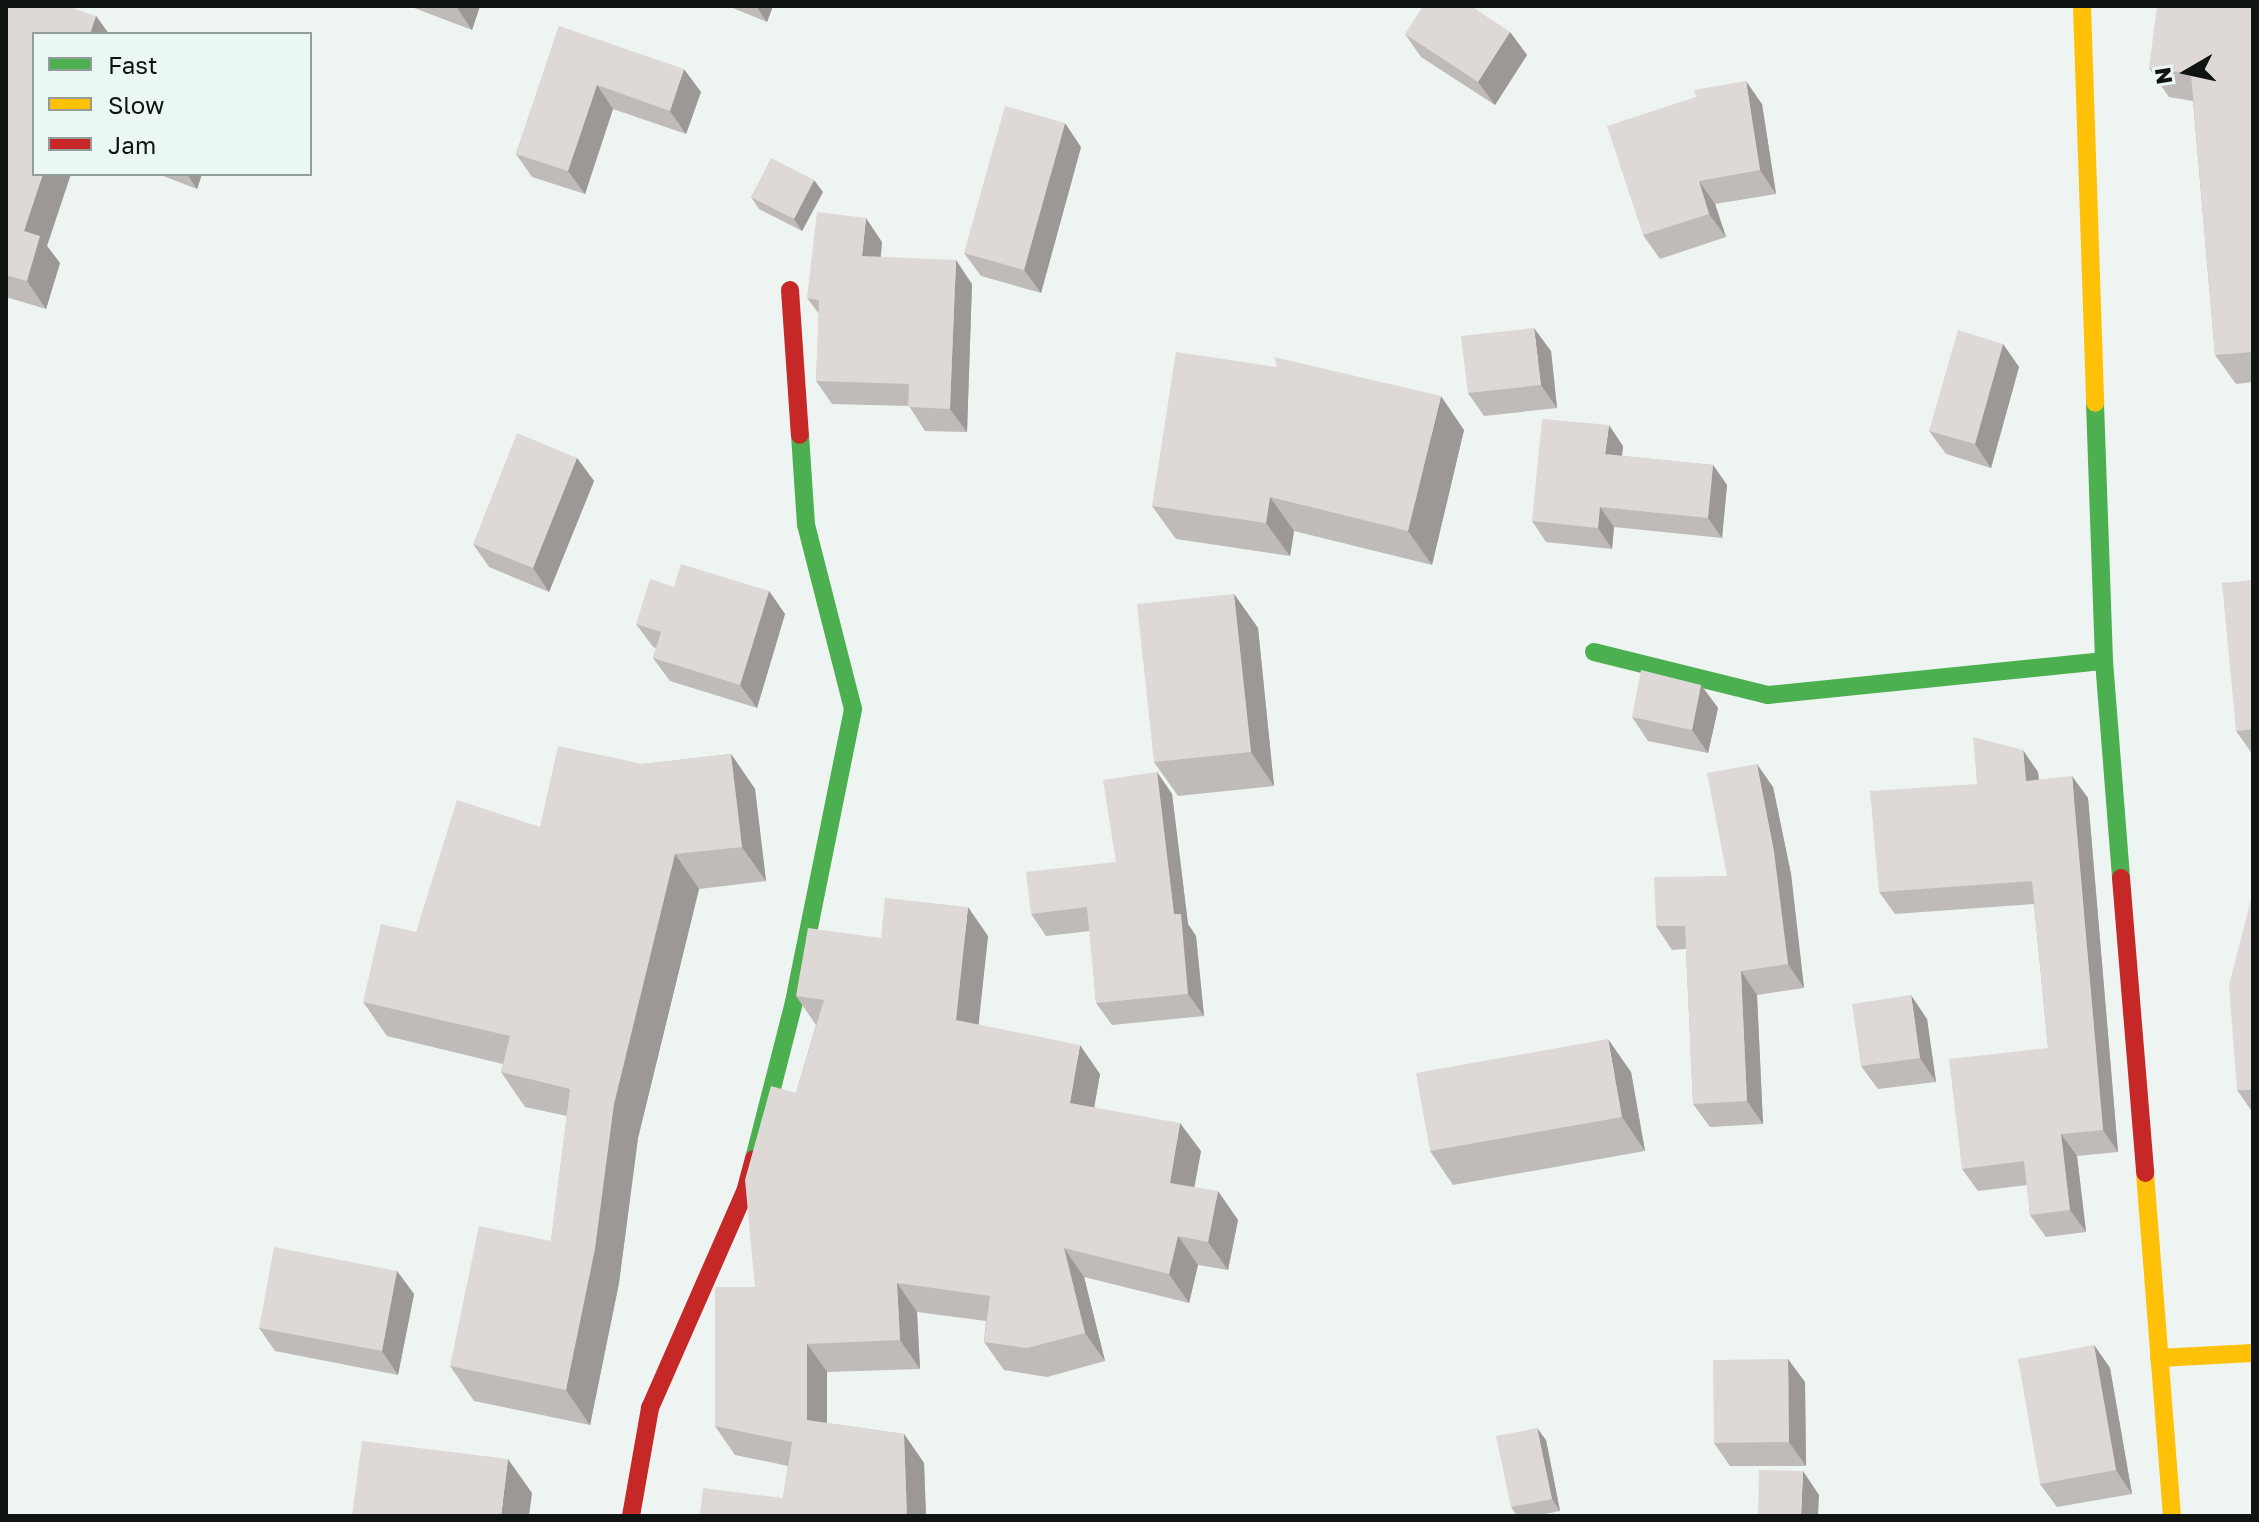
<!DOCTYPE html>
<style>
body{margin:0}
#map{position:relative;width:2259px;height:1522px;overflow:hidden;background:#eef4f2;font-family:"Golos Text",sans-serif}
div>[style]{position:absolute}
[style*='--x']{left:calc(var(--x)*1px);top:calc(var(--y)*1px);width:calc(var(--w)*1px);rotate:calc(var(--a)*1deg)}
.fast>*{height:18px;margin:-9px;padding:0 9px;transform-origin:9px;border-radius:9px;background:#4caf50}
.slow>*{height:18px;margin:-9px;padding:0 9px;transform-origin:9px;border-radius:9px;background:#ffc107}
.jam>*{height:18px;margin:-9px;padding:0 9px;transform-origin:9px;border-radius:9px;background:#c62828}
.wall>*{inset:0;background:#bfbbb9}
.shaded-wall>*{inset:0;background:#9b9896}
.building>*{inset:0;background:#ded9d7}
span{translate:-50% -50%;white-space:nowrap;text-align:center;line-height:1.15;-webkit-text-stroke:6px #ebf7f3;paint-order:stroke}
.frame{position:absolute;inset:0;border:8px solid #0f1312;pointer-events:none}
.legend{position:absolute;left:32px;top:32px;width:280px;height:144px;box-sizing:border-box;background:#ebf7f3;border:2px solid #939c99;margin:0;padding:10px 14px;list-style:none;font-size:24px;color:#0f1312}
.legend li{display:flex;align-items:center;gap:16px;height:40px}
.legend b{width:40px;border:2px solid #939c99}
.north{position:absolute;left:2147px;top:32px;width:80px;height:80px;-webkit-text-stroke:6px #ebf7f3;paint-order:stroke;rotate:261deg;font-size:22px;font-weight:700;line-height:32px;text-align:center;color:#0f1312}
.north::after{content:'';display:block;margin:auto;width:28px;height:36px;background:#0f1312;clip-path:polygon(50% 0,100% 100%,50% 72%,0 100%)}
</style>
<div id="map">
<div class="fast">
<div style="--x:2095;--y:403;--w:258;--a:88"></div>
<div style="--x:2104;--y:661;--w:218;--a:85.5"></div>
<div style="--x:1594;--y:652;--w:179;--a:13.9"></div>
<div style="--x:1768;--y:695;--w:338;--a:-5.8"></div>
<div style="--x:754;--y:1159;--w:162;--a:-75.7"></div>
<div style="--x:794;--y:1002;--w:299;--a:-78.6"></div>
<div style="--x:853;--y:709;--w:190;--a:-104.3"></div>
<div style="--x:806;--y:525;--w:90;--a:-93.8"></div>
</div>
<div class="slow">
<div style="--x:2082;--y:6;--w:397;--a:88.1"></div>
<div style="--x:2145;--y:1173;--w:344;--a:85.5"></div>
<div style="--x:2159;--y:1358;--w:94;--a:-3"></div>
</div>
<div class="jam">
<div style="--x:790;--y:290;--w:145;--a:86.1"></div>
<div style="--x:2121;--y:878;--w:296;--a:85.3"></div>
<div style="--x:631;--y:1516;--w:110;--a:-80"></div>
<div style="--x:650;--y:1408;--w:236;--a:-66.3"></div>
<div style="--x:745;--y:1192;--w:34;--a:-75"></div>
</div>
<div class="wall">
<div style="clip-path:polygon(6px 6px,96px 16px,109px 34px,34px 34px,47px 246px,60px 263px,46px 309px,6px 297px)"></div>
<div style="clip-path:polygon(409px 6px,480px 6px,472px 30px)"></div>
<div style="clip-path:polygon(728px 6px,773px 6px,767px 22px)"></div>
<div style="clip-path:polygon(2253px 6px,2253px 382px,2236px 384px,2215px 355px,2193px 101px,2169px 97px,2149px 68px)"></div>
<div style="clip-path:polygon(559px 26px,701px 92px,686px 134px,613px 109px,585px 194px,532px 177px,516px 154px)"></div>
<div style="clip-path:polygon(1510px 32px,1527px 55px,1495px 105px,1421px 57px,1405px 34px)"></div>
<div style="clip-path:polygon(1762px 104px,1776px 194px,1715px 204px,1726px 237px,1660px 259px,1643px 235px)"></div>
<div style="clip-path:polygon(1081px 147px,1041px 293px,981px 276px,964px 253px)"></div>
<div style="clip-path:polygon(158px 174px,202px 174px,197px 189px)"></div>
<div style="clip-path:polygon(823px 192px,802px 231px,759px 209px,751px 197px)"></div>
<div style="clip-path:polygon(882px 242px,881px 257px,972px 284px,967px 432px,925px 431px,909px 406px,832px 404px,816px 381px,819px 314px,807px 298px)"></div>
<div style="clip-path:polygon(2003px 344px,2019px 367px,1991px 468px,1946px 454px,1929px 431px)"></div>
<div style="clip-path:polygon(1551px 351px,1557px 408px,1484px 416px,1468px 393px)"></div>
<div style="clip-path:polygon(1464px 430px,1432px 565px,1294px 531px,1290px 556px,1176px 539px,1152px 506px)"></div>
<div style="clip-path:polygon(1623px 446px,1622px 456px,1713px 465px,1727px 485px,1722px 538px,1614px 527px,1612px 549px,1546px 542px,1532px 521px)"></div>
<div style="clip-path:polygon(577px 458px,594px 481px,549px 592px,489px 567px,473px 544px)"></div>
<div style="clip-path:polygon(2253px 580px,2253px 755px,2236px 731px)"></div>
<div style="clip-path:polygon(674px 587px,769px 591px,785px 614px,757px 708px,670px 681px,653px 658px,656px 648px,653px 647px,636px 624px)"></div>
<div style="clip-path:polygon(1234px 594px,1258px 628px,1274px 786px,1178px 796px,1154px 762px)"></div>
<div style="clip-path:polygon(1701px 685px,1718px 708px,1708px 753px,1648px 741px,1632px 717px)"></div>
<div style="clip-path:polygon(731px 754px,755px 789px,766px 881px,699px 889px,638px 1138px,619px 1283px,590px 1425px,474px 1401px,450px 1366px,551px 1241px,567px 1116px,525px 1107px,501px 1072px,503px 1064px,387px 1036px,363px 1002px,416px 932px,540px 827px,643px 764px)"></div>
<div style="clip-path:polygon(1157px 772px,1172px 794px,1188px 924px,1196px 936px,1204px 1016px,1112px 1025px,1096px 1003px,1090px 931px,1046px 936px,1031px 914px,1116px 862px)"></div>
<div style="clip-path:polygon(2038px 772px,2039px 779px,2088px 798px,2118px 1152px,2077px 1156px,2086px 1232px,2046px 1237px,2030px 1215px,2027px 1185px,1978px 1191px,1962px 1169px,2048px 1048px,2034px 904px,1895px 914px,1879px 892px,1977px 784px)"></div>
<div style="clip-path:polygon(1773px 787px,1791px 874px,1804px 988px,1757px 995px,1763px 1124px,1710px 1127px,1693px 1104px,1686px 949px,1672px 950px,1656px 926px,1727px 876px)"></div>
<div style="clip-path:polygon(2253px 892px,2253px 1113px,2237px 1090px)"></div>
<div style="clip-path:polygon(988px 936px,978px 1025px,1100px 1074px,1094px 1107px,1201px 1151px,1194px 1187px,1238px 1220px,1228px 1270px,1198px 1265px,1189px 1303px,1084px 1277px,1105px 1361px,1047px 1377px,1004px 1370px,984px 1342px,986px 1321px,917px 1312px,920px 1369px,827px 1372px,827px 1423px,904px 1434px,924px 1463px,926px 1516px,700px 1516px,783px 1498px,788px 1466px,735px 1455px,715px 1426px,755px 1287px,796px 1093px,816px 1025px,796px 996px,881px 938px)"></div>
<div style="clip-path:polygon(1927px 1019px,1936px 1082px,1878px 1089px,1861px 1066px)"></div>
<div style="clip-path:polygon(1631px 1072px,1645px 1151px,1453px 1185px,1430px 1151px)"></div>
<div style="clip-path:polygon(397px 1271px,414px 1294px,398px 1375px,275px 1351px,259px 1328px)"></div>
<div style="clip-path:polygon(2094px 1345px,2110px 1368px,2132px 1494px,2057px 1507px,2040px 1484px)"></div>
<div style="clip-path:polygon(1805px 1382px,1806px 1466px,1730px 1466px,1714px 1443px)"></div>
<div style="clip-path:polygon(1546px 1440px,1560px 1511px,1535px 1516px,1517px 1516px,1511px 1507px)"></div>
</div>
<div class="shaded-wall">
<div style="clip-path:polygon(456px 6px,480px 6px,472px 30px)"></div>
<div style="clip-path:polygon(756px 6px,773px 6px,767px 22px)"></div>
<div style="clip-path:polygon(96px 16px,109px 34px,90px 34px)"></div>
<div style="clip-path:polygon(1510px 32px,1527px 55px,1495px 105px,1478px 82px)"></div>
<div style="clip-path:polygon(684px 69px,701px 92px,686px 134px,670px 111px)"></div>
<div style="clip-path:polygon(1746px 81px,1762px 104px,1776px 194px,1760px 170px)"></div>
<div style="clip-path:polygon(597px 85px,613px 109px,585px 194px,568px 171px)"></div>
<div style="clip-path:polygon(1065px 123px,1081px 147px,1041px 293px,1024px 270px)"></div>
<div style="clip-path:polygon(43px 174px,71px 174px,47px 246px,60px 263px,46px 309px,27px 281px,24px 231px)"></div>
<div style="clip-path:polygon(187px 174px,202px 174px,197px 189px)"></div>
<div style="clip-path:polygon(814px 180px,823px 192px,802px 231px,794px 219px)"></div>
<div style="clip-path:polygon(1699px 181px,1715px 204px,1726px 237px,1709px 214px)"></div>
<div style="clip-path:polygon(866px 218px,882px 242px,878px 280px,862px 256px)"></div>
<div style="clip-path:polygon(956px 260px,972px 284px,967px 432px,950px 409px)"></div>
<div style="clip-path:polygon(1534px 328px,1551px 351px,1557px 408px,1541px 385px)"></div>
<div style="clip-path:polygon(2003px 344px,2019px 367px,1991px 468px,1975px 444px)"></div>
<div style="clip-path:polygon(1441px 396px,1464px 430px,1432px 565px,1408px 531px)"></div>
<div style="clip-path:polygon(1609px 425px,1623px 446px,1620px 474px,1605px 454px)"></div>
<div style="clip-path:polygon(577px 458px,594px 481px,549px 592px,533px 568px)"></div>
<div style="clip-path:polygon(1713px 465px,1727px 485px,1722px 538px,1708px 518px)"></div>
<div style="clip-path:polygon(1270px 497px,1294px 531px,1290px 556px,1266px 523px)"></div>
<div style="clip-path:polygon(1600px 507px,1614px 527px,1612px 549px,1598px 528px)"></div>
<div style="clip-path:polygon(769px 591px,785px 614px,757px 708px,740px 685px)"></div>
<div style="clip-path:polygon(1234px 594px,1258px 628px,1274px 786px,1251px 752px)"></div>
<div style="clip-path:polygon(1701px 685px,1718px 708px,1708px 753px,1692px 730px)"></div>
<div style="clip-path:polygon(2023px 750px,2038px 772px,2041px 803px,2026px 781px)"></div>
<div style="clip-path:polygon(731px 754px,755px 789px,766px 881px,742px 847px)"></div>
<div style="clip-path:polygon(1757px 764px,1773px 787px,1791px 874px,1804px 988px,1788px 964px)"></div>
<div style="clip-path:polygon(1157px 772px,1172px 794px,1188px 924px,1196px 936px,1204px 1016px,1188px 994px,1174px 914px)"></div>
<div style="clip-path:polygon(2072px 776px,2088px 798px,2118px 1152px,2103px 1130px)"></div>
<div style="clip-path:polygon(675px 854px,699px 889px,638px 1138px,619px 1283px,590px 1425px,566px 1390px,614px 1104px)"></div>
<div style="clip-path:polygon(968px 907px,988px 936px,976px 1049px,956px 1020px)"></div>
<div style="clip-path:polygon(1741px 971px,1757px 995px,1763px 1124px,1747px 1101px)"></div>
<div style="clip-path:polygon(1911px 995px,1927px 1019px,1936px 1082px,1920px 1058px)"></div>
<div style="clip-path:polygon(1608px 1039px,1631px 1072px,1645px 1151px,1622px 1117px)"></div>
<div style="clip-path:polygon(1080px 1045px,1100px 1074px,1090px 1132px,1070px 1103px)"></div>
<div style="clip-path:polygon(1180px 1123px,1201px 1151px,1190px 1211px,1170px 1183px)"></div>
<div style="clip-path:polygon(2061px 1134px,2077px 1156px,2086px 1232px,2070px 1210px)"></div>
<div style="clip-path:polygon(1218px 1191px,1238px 1220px,1228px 1270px,1208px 1242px)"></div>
<div style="clip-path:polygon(1178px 1236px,1198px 1265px,1189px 1303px,1169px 1274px)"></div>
<div style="clip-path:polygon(1064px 1248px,1084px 1277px,1105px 1361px,1085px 1333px)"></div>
<div style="clip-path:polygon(397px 1271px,414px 1294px,398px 1375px,382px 1351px)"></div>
<div style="clip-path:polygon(897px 1283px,917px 1312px,920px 1369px,900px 1340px)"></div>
<div style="clip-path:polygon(807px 1344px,827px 1372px,827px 1449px,807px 1420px)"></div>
<div style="clip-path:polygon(2094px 1345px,2110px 1368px,2132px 1494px,2116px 1470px)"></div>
<div style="clip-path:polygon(1788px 1359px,1805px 1382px,1806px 1466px,1789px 1442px)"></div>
<div style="clip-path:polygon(1537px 1428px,1546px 1440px,1560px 1511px,1552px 1499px)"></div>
<div style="clip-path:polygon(904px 1434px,924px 1463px,926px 1516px,907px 1516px)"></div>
<div style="clip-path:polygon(508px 1459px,532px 1493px,529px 1516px,501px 1516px)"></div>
<div style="clip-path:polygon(1803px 1471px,1819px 1495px,1818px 1516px,1801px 1516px)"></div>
</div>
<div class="building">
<div style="clip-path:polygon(6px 6px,67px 6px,96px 16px,90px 34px,34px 34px,34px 174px,43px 174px,24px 231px,40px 236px,27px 281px,6px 275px)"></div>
<div style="clip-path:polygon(1423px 6px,1471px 6px,1510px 32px,1478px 82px,1405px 34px)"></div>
<div style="clip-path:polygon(2157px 6px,2253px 6px,2253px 352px,2215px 355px,2191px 74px,2149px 68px)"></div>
<div style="clip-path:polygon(559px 26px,684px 69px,670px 111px,597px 85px,568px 171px,516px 154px)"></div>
<div style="clip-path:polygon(1746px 81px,1760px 170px,1699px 181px,1709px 214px,1643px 235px,1607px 126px,1696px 97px,1694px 90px)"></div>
<div style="clip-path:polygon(1005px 106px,1065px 123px,1024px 270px,964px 253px)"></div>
<div style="clip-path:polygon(771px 158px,814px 180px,794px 219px,751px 197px)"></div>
<div style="clip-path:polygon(817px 212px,866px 218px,862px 256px,956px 260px,950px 409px,908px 407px,909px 384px,816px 381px,819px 300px,807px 298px)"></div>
<div style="clip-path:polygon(1534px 328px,1541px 385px,1468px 393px,1461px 336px)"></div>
<div style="clip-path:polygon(1958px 330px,2003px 344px,1975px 444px,1929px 431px)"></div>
<div style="clip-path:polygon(1176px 352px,1277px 367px,1274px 357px,1441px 396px,1408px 531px,1270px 497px,1266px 523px,1152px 506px)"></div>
<div style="clip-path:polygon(1542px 419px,1609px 425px,1605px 454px,1713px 465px,1708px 518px,1600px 507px,1598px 528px,1532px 521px)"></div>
<div style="clip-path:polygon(517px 433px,577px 458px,533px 568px,473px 544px)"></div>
<div style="clip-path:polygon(681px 564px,769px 591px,740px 685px,653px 658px,661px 632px,636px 624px,650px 579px,674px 587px)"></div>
<div style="clip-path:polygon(2253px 580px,2253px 729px,2236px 731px,2222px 583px)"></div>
<div style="clip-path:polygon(1234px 594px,1251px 752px,1154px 762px,1137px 604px)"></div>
<div style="clip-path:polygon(1641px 670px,1701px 685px,1692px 730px,1632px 717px)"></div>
<div style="clip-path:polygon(1973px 737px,2023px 750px,2026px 781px,2072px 776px,2103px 1130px,2061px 1134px,2070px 1210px,2030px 1215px,2024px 1161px,1962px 1169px,1949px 1059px,2048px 1048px,2032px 881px,1879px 892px,1870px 791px,1977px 784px)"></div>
<div style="clip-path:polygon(558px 746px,643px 764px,731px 754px,742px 847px,675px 854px,614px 1104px,595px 1249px,566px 1390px,450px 1366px,479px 1226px,551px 1241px,570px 1089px,501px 1072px,510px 1036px,363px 1002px,381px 924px,416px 932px,457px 800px,540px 827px)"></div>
<div style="clip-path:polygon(1757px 764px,1774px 851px,1788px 964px,1741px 971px,1747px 1101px,1693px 1104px,1685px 926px,1656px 926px,1654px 877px,1727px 876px,1707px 773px)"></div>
<div style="clip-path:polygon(1157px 772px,1174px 914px,1181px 914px,1188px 994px,1096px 1003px,1087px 907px,1031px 914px,1026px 872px,1116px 862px,1103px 780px)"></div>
<div style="clip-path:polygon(2253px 892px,2253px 1090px,2237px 1090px,2229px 985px)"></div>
<div style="clip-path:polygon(885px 898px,968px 907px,956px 1020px,1080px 1045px,1070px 1103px,1180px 1123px,1170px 1183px,1218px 1191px,1208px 1242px,1178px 1236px,1169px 1274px,1064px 1248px,1085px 1333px,1027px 1348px,984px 1342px,990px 1296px,897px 1283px,900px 1340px,807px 1344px,807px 1420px,904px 1434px,907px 1516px,700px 1516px,703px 1488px,783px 1498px,792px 1442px,715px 1426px,715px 1287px,755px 1287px,745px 1180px,771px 1086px,796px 1093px,824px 1000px,796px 996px,808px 928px,881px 938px)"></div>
<div style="clip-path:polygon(1911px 995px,1920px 1058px,1861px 1066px,1852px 1004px)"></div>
<div style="clip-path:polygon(1608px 1039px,1622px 1117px,1430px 1151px,1416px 1073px)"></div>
<div style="clip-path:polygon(274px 1247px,397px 1271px,382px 1351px,259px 1328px)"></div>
<div style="clip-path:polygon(2094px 1345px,2116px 1470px,2040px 1484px,2018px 1359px)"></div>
<div style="clip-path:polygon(1788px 1359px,1789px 1442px,1714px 1443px,1713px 1360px)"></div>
<div style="clip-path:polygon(1537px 1428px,1552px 1499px,1511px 1507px,1496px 1436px)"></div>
<div style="clip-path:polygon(362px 1441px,508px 1459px,501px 1516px,352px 1516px)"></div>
<div style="clip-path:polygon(1759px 1470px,1803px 1471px,1801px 1516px,1758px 1516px)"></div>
</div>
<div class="frame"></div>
<ul class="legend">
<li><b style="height:10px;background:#4caf50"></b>Fast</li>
<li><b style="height:10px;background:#ffc107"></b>Slow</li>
<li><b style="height:10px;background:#c62828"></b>Jam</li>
</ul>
<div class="north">N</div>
</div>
